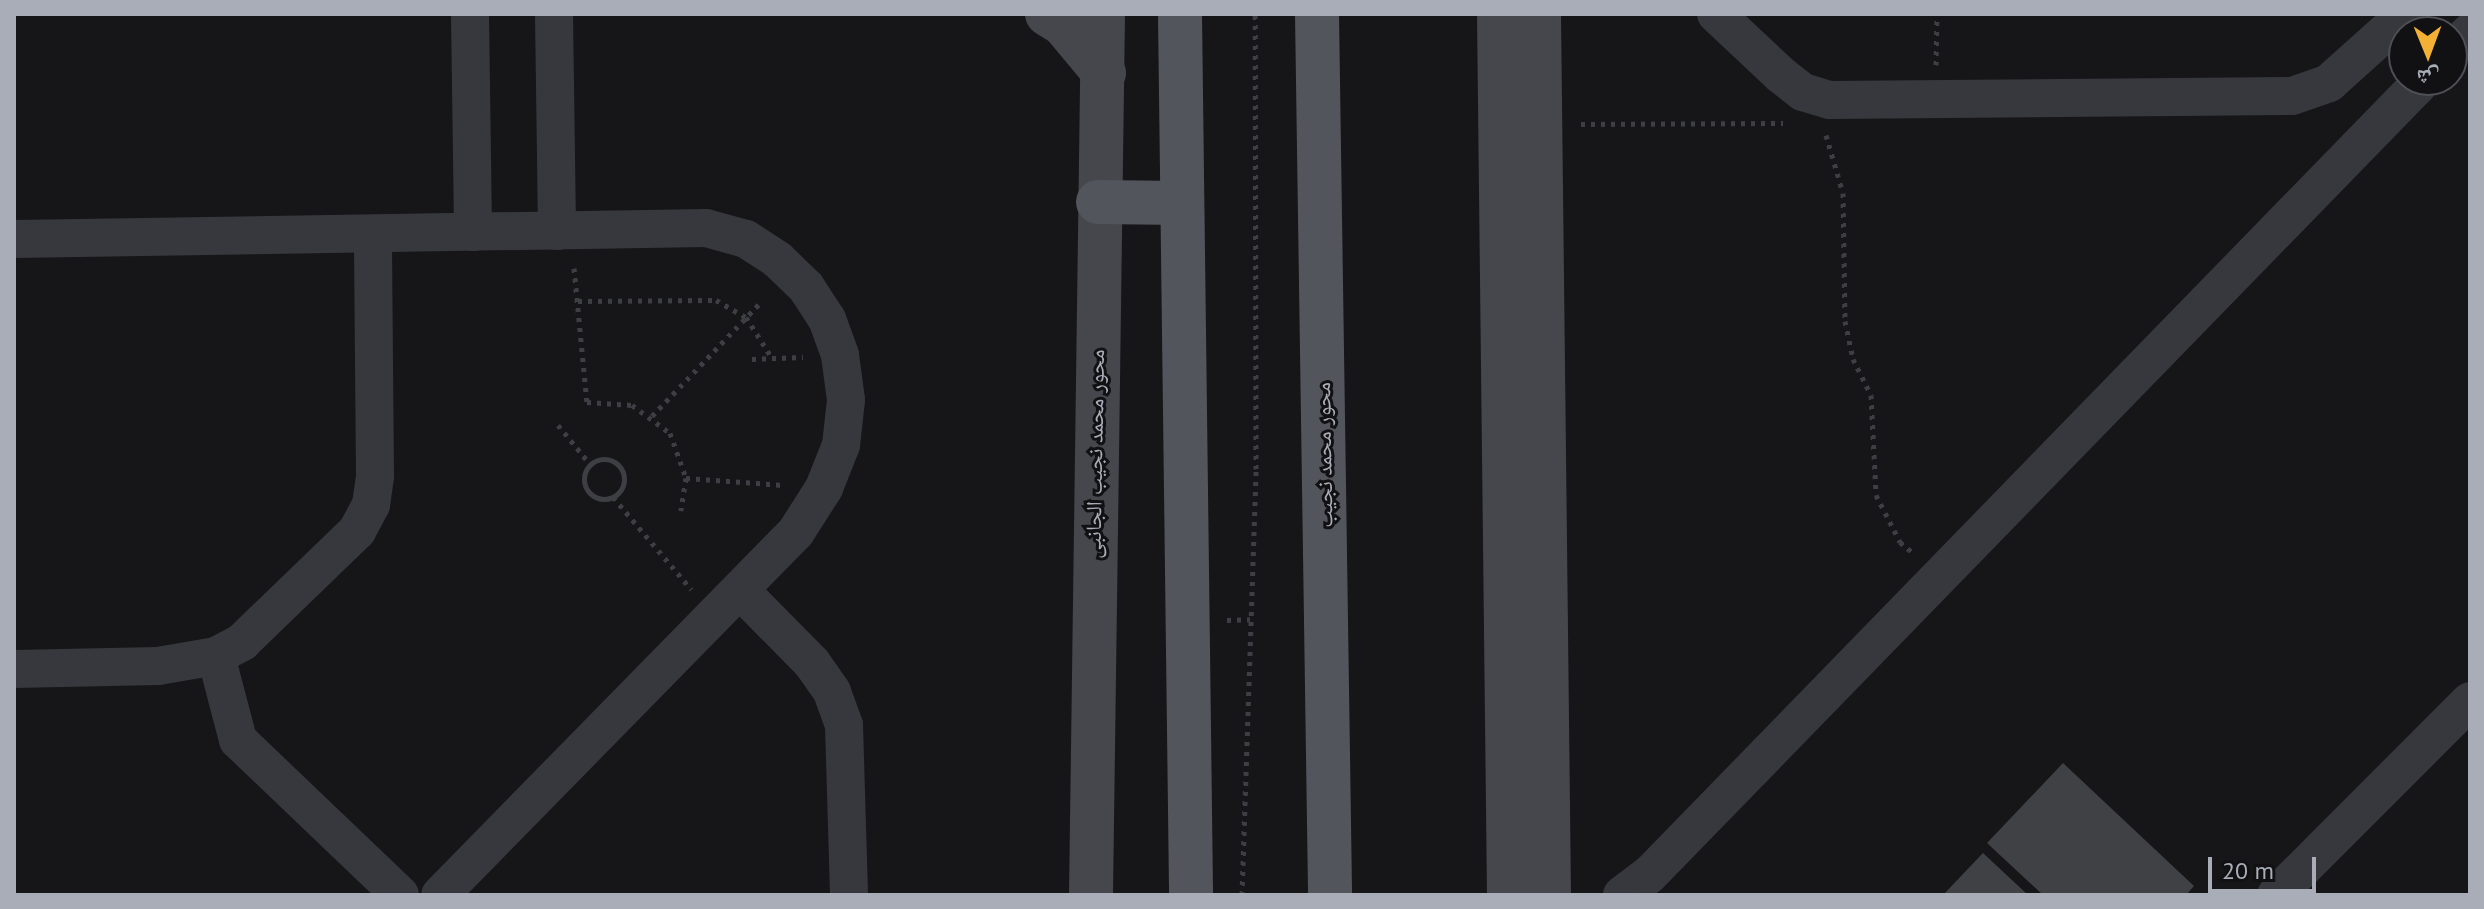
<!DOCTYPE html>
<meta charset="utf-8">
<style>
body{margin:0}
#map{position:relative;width:2484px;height:909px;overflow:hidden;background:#161618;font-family:"PT Sans","Noto Naskh Arabic",sans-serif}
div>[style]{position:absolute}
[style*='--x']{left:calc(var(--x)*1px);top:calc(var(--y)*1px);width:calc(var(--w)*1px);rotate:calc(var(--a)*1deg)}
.building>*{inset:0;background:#404145}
.path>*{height:5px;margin-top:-2.5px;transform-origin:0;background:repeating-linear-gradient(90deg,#3d3f44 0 4px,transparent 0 10px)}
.path>.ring{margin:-2.5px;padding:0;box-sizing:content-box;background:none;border:5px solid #3d3f44;border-radius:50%}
.street>*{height:38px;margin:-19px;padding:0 19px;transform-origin:19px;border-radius:19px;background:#37383d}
.secondary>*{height:44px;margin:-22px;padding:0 22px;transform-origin:22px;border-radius:22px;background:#45474d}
.primary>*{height:44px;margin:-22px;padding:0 22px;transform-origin:22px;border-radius:22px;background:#53555c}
span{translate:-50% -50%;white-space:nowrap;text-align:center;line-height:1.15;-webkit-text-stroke:6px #111113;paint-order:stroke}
.street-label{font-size:22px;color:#a8adb8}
.frame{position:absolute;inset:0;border:16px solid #a8adb8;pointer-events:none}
.north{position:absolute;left:2388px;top:16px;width:80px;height:80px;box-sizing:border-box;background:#111113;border:2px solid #4d4f55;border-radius:50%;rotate:179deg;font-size:22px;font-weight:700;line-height:32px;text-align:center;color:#a8adb8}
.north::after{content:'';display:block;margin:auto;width:28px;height:36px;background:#f2b134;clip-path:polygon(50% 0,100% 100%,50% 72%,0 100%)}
.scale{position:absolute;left:2208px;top:857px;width:108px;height:36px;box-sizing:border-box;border:4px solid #a8adb8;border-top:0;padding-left:10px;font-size:24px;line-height:28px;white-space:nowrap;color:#a8adb8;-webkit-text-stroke:6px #111113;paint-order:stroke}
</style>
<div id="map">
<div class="building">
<div style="clip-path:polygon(2063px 763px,2194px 886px,2186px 895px,2043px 895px,1987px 843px)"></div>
<div style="clip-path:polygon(1983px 853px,2028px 895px,1943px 895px)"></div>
</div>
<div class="path">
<div style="--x:1936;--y:65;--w:51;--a:-88.9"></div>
<div style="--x:1581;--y:124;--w:202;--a:-0.3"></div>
<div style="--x:1826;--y:135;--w:60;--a:73.7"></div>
<div style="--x:1843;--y:193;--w:128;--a:89.1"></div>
<div style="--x:1845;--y:321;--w:39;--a:78"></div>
<div style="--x:1853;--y:359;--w:40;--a:63.4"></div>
<div style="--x:1871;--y:395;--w:100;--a:87.1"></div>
<div style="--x:1876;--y:495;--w:53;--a:62.9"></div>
<div style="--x:1900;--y:542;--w:17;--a:40"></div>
<div style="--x:574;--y:268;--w:135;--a:84.5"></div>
<div style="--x:587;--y:402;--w:45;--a:3.8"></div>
<div style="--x:632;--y:405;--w:47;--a:36.4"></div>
<div style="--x:670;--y:433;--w:48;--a:70.4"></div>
<div style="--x:686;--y:478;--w:33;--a:99"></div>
<div style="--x:578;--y:301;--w:138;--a:-0.4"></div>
<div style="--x:716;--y:300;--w:34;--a:30"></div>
<div style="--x:746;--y:317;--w:49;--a:57.6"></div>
<div style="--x:752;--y:359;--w:51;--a:-2.2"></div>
<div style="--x:652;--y:416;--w:156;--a:-46.3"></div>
<div style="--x:558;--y:425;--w:50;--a:50.6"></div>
<div class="ring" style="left:584px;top:459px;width:35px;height:35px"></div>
<div style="--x:686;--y:478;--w:97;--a:4.1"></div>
<div style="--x:613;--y:497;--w:121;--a:49.7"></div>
<div style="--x:1227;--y:620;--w:23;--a:-2"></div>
<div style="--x:1242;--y:895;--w:426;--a:-88.1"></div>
<div style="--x:1256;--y:469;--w:455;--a:-90.1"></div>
</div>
<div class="street">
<div style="--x:470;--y:14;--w:218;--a:89.2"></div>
<div style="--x:554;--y:14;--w:217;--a:89.2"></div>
<div style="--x:1716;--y:14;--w:89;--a:43.2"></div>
<div style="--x:1781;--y:75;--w:28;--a:38"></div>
<div style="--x:1803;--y:92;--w:27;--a:17"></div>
<div style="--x:1829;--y:100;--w:463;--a:-0.5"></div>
<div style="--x:2292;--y:96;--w:39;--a:-19"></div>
<div style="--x:2329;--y:83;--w:103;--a:-41.9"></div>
<div style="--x:2452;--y:50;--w:25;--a:-45"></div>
<div style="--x:14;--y:239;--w:692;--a:-0.91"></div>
<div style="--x:706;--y:228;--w:41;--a:15.4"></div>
<div style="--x:746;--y:239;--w:38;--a:33"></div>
<div style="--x:778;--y:260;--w:39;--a:44"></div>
<div style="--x:806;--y:287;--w:38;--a:57"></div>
<div style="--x:827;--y:319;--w:38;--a:70"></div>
<div style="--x:840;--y:355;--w:45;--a:82.4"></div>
<div style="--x:846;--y:400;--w:45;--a:96.3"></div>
<div style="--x:841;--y:445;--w:46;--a:111.6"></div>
<div style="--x:824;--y:488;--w:52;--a:122.5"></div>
<div style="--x:796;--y:532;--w:508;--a:134.44"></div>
<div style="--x:741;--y:591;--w:101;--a:45.4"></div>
<div style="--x:812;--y:663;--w:35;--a:55"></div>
<div style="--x:832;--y:692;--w:35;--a:70"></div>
<div style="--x:844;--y:725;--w:170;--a:88.3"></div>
<div style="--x:216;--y:656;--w:87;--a:75.3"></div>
<div style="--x:238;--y:740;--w:224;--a:43.7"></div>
<div style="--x:14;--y:669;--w:144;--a:-1.2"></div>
<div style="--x:158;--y:666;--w:59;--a:-9.8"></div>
<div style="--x:216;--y:656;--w:30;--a:-28"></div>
<div style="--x:242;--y:642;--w:160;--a:-44"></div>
<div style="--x:357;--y:531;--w:30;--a:-62"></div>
<div style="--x:371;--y:505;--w:29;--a:-82"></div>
<div style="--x:375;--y:476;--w:242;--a:-90.5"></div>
<div style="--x:1622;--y:895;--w:34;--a:-37"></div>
<div style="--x:1649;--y:875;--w:1110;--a:-45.77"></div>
<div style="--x:2276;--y:895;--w:274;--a:-45"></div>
</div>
<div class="secondary">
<div style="--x:1047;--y:14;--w:19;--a:32"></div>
<div style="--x:1063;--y:24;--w:64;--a:50.1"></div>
<div style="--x:1499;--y:14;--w:881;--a:89.35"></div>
<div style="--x:1539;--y:14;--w:881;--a:89.35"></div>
<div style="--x:1091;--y:895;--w:881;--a:-89.22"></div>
</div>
<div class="primary">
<div style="--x:1180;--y:14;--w:881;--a:89.28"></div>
<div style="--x:1317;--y:14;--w:881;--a:89.15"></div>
<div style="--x:1098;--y:202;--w:84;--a:0.7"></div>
</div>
<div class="street-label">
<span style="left:1095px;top:454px;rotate:-89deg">محور محمد نجيب الجانبى</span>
<span style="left:1324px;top:455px;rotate:-91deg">محور محمد نجيب</span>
</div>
<div class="frame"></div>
<div class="north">ش</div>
<div class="scale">20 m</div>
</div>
